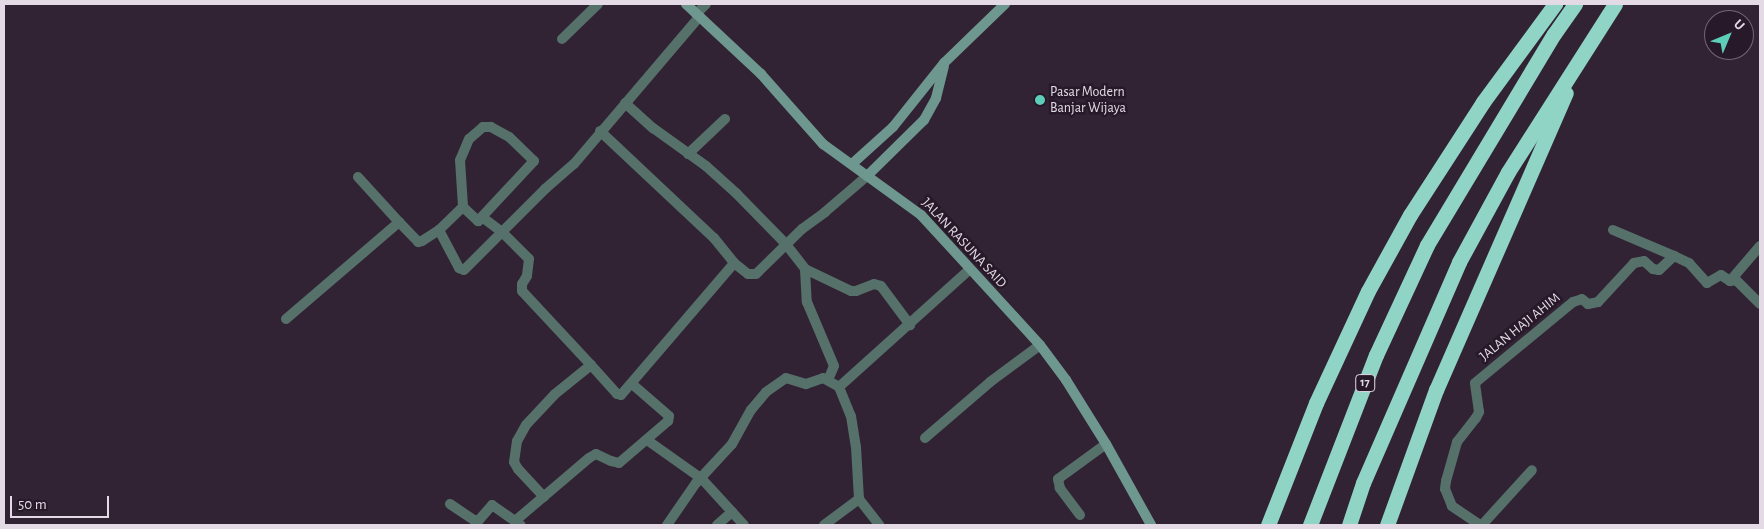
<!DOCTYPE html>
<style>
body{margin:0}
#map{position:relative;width:1764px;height:529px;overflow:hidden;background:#312333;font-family:"Alegreya Sans",sans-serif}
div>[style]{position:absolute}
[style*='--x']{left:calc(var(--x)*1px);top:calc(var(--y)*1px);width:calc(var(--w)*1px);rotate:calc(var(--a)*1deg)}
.street>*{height:10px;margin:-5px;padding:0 5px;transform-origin:5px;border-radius:5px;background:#56706a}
.secondary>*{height:10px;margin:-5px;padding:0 5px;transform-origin:5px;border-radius:5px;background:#6e988f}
.highway>*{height:15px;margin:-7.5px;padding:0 7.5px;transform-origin:7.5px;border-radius:7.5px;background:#90d4c5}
.dots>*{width:14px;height:14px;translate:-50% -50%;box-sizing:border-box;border:2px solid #271929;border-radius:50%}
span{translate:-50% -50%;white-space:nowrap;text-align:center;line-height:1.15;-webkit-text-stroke:5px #271929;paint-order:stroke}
.shield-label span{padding:1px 4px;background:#271929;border:1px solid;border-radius:4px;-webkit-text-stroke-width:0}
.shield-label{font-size:12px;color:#e4dae5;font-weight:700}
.poi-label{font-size:14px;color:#e4dae5}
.left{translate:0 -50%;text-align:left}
.street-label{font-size:14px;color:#e4dae5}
.frame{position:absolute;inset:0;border:5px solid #e4dae5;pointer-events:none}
.north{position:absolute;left:1704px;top:10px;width:50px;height:50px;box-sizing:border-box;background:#271929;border:1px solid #736674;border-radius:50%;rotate:45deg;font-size:14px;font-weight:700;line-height:20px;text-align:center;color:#e4dae5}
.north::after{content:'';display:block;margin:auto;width:18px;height:22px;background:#5dceb9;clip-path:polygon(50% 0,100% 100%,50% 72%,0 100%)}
.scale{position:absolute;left:10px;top:496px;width:99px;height:22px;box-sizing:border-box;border:2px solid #e4dae5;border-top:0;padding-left:6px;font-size:15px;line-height:18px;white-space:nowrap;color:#e4dae5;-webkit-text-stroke:4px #271929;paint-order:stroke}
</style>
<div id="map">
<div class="street">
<div style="--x:696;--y:14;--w:14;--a:-45"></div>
<div style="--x:562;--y:39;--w:50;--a:-44.2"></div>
<div style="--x:625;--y:103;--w:38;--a:42"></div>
<div style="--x:653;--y:128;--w:65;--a:35.6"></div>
<div style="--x:706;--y:166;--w:40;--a:42"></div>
<div style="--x:736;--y:193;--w:70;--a:45.6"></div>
<div style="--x:785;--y:243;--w:33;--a:52"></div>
<div style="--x:805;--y:269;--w:51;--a:25.6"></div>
<div style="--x:851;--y:291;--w:5;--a:0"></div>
<div style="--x:856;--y:291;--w:19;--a:-21"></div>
<div style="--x:874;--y:284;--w:7;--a:16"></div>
<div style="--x:881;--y:286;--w:49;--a:53.4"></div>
<div style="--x:600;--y:131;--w:156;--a:43.2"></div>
<div style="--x:714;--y:238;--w:32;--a:51"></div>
<div style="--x:734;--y:263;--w:18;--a:38"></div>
<div style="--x:748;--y:274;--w:8;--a:0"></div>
<div style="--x:756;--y:274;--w:64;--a:-44.4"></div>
<div style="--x:802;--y:229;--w:29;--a:-36"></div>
<div style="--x:825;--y:212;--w:55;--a:-40.6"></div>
<div style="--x:688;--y:154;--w:51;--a:-43.4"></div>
<div style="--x:358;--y:177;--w:61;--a:47.7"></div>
<div style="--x:482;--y:217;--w:25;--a:37"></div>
<div style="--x:502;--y:232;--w:38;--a:45"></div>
<div style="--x:529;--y:259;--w:17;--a:97"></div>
<div style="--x:527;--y:276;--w:9;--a:122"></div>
<div style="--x:522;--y:284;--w:7;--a:90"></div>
<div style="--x:522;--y:291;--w:101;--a:47"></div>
<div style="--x:591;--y:365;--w:46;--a:141.1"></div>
<div style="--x:555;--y:394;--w:42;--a:133.1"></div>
<div style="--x:526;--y:425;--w:18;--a:119"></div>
<div style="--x:517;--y:441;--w:21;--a:98"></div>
<div style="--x:514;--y:462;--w:8;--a:60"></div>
<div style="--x:518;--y:469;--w:38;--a:47"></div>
<div style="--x:439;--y:230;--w:33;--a:-44"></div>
<div style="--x:463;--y:207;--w:21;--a:43"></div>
<div style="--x:478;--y:221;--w:82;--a:-47"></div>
<div style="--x:534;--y:161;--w:35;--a:-136"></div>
<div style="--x:509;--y:137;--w:21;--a:-151"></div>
<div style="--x:491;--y:127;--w:8;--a:180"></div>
<div style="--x:483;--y:127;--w:18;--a:139"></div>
<div style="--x:469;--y:139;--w:23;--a:113"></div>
<div style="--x:460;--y:160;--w:47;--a:86.3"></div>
<div style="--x:1613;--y:230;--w:66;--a:23.1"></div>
<div style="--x:805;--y:269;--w:33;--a:87"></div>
<div style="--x:807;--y:302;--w:69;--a:67.1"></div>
<div style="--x:834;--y:366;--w:15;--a:113"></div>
<div style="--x:1730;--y:281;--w:46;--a:-49.4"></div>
<div style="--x:286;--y:319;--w:149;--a:-40.6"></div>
<div style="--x:399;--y:222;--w:28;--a:46"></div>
<div style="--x:418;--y:242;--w:4;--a:-14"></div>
<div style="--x:422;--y:241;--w:20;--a:-33"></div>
<div style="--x:439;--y:230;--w:43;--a:62.2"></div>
<div style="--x:459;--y:268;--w:5;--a:22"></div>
<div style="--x:464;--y:270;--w:115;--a:-45"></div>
<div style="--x:545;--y:189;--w:38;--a:-41"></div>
<div style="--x:574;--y:164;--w:194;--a:-49.6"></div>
<div style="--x:591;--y:365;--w:39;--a:48"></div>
<div style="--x:617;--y:394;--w:4;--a:14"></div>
<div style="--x:621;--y:395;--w:174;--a:-49.4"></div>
<div style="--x:839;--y:387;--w:176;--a:-42"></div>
<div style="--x:925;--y:438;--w:86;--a:-40.7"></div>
<div style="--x:990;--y:382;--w:62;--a:-36.5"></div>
<div style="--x:647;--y:440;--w:67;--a:35.3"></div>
<div style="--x:702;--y:479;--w:62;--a:47.6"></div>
<div style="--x:450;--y:504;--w:29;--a:34"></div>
<div style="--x:474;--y:520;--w:5;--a:0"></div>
<div style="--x:479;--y:520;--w:20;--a:-49"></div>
<div style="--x:492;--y:505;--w:35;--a:35"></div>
<div style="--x:1080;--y:515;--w:34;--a:-127"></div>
<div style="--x:1060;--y:488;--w:9;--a:-103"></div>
<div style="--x:1058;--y:479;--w:59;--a:-36.1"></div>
<div style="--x:515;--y:521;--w:97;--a:-40.4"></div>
<div style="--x:589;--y:458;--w:8;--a:-30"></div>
<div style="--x:596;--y:454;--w:17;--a:25"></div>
<div style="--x:611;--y:461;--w:8;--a:14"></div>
<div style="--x:619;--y:463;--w:65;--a:-40.6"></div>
<div style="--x:668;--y:421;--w:5;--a:-79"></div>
<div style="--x:669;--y:416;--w:50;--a:-139"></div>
<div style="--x:667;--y:525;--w:51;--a:-55.4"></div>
<div style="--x:696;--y:483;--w:53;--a:-47.3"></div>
<div style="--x:732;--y:444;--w:39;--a:-61"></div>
<div style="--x:751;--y:410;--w:23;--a:-50"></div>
<div style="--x:766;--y:392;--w:24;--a:-35"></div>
<div style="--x:786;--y:378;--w:21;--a:17"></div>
<div style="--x:806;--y:384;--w:18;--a:-19"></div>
<div style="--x:823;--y:378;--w:18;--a:29"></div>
<div style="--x:839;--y:387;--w:31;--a:68"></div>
<div style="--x:851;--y:416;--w:31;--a:81"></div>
<div style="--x:856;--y:447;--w:52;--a:86.7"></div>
<div style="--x:859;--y:499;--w:33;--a:52"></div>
<div style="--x:717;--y:525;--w:20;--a:-41"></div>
<div style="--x:824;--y:525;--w:44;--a:-36.6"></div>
<div style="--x:1480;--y:525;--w:34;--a:-146"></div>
<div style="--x:1452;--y:506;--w:18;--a:-112"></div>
<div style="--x:1445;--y:489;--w:8;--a:-83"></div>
<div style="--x:1446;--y:481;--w:41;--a:-74.2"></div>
<div style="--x:1457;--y:442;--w:31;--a:-52"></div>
<div style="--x:1476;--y:418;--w:7;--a:-63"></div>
<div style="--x:1479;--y:412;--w:29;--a:-98"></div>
<div style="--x:1475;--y:383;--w:127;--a:-39.6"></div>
<div style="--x:1573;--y:302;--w:9;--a:-18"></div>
<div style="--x:1582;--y:299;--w:8;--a:40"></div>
<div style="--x:1588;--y:304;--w:10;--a:-11"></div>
<div style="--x:1598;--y:302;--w:53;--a:-47.3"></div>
<div style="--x:1634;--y:263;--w:10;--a:-11"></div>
<div style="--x:1644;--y:261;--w:12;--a:42"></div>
<div style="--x:1653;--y:269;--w:6;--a:9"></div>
<div style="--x:1659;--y:270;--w:21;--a:-43"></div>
<div style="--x:1674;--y:256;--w:17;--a:25"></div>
<div style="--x:1689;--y:263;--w:27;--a:48"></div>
<div style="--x:1707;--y:283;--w:16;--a:-30"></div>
<div style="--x:1721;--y:275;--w:11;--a:34"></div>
<div style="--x:1730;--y:281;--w:6;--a:-9"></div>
<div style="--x:1736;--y:280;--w:34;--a:45"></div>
<div style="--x:1482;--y:525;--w:74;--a:-47.7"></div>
</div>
<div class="secondary">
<div style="--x:686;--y:4;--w:103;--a:43"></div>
<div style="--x:761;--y:74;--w:94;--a:48.5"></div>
<div style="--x:823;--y:144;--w:121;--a:35.9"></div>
<div style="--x:921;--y:215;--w:176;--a:47.5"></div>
<div style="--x:1040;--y:345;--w:44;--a:53.4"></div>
<div style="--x:1066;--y:380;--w:75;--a:58"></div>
<div style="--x:1106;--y:444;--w:93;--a:60.9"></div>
<div style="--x:852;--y:164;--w:55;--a:-42.1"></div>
<div style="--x:893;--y:127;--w:82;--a:-51.4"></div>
<div style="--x:944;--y:63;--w:85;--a:-44"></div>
<div style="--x:867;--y:176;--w:80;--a:-44.5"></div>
<div style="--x:924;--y:120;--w:25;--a:-61"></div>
<div style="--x:936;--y:98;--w:33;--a:-76"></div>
</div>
<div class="highway">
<div style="--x:1268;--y:525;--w:131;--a:-68.5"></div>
<div style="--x:1316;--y:403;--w:123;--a:-65.1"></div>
<div style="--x:1368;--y:291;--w:87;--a:-61.1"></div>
<div style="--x:1410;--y:215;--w:135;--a:-57.1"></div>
<div style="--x:1483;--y:102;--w:122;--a:-53.7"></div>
<div style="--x:1310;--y:525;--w:182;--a:-68.8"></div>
<div style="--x:1376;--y:355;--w:121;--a:-65.1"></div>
<div style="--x:1427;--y:245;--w:246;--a:-59"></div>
<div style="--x:1554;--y:34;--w:37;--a:-55"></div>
<div style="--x:1349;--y:525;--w:44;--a:-71.6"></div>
<div style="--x:1363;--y:483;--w:241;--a:-66.5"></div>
<div style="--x:1459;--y:262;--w:102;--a:-61.4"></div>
<div style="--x:1508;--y:172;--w:199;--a:-57.5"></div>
<div style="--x:1387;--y:525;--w:144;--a:-70.1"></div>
<div style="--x:1436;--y:390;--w:324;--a:-66.4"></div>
</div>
<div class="dots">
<div style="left:1040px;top:100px;background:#5dceb9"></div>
</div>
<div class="shield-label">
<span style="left:1365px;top:383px">17</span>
</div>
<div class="poi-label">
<span class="left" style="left:1050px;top:100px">Pasar Modern<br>Banjar Wijaya</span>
</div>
<div class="street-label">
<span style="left:964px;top:243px;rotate:47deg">JALAN RASUNA SAID</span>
<span style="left:1520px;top:327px;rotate:-39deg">JALAN HAJI AHIM</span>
</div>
<div class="frame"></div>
<div class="north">U</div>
<div class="scale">50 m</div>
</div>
